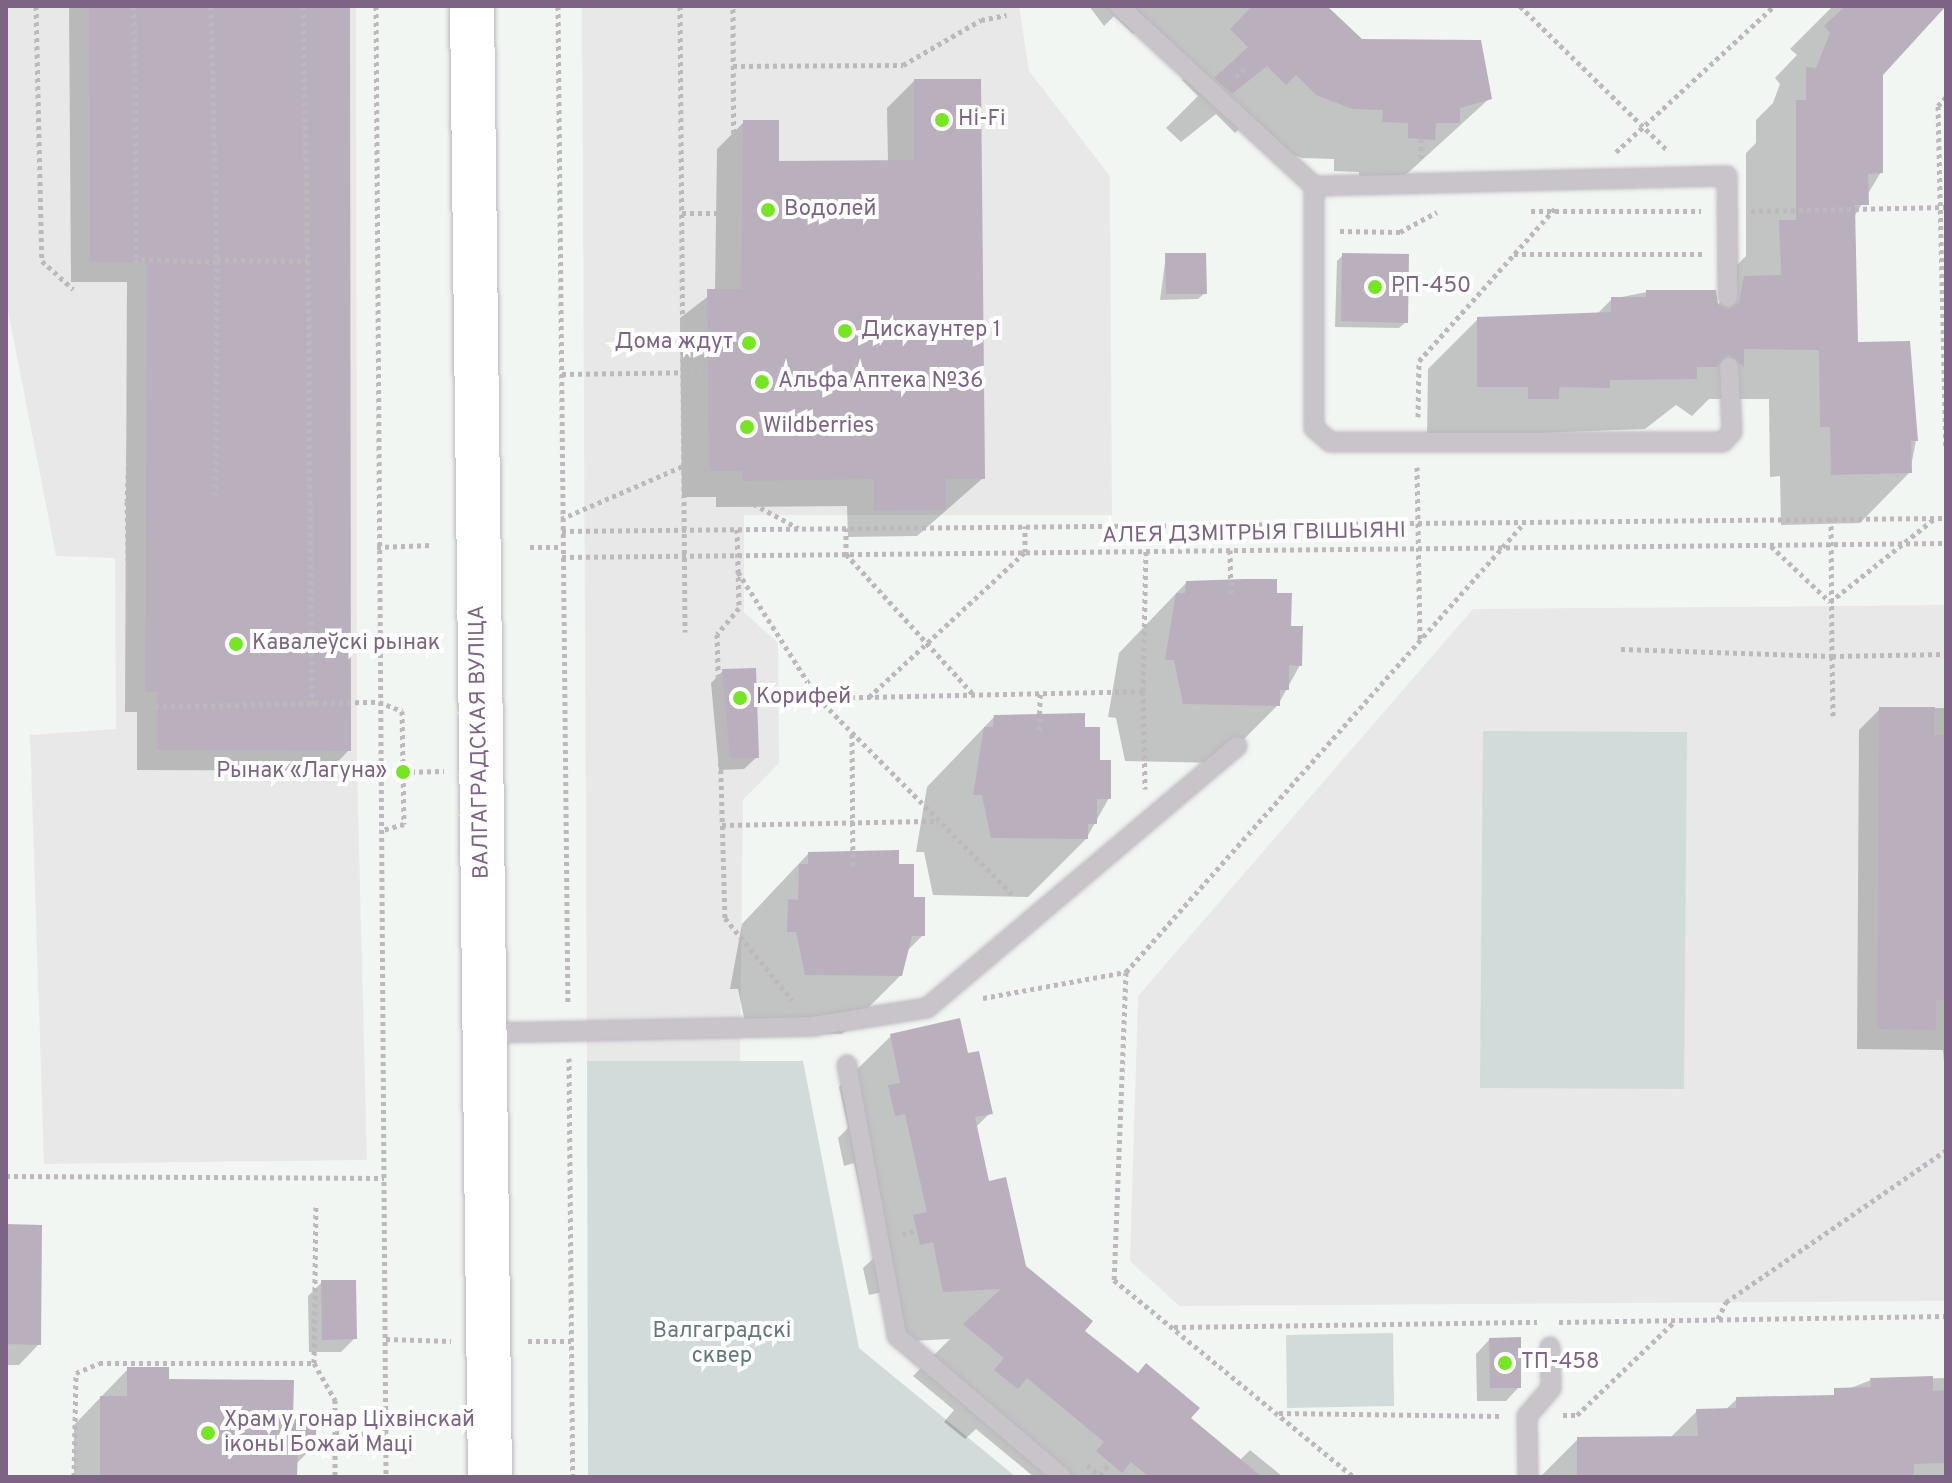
<!DOCTYPE html>
<meta charset="utf-8">
<style>
body{margin:0}
#map{position:relative;width:1952px;height:1483px;overflow:hidden;background:#f2f6f3;font-family:Overpass,sans-serif}
div>[style]{position:absolute}
[style*='--x']{left:calc(var(--x)*1px);top:calc(var(--y)*1px);width:calc(var(--w)*1px);rotate:calc(var(--a)*1deg)}
.built>*{inset:0;background:#e8e8e9}
.green>*{inset:0;background:#d1dbda}
.shadow>*{inset:0;background:#0003}
.building>*{inset:0;background:#bab0bd}
.path>*{height:5px;margin-top:-2.5px;transform-origin:0;background:repeating-linear-gradient(90deg,#bdb8be 0 4px,transparent 0 8px)}
.roads{filter:drop-shadow(0 0 2px #bdb5bf) drop-shadow(0 0 2px #bdb5bf)}
.service>*{height:18px;margin:-9px;padding:0 9px;transform-origin:9px;border-radius:9px;background:#c9c3ca}
.secondary>*{height:44px;margin:-22px;padding:0 22px;transform-origin:22px;border-radius:22px;background:#fff}
.dots>*{width:22px;height:22px;translate:-50% -50%;box-sizing:border-box;border:4px solid #fff;border-radius:50%}
span{translate:-50% -50%;white-space:nowrap;text-align:center;line-height:1.15;-webkit-text-stroke:8px #fff;paint-order:stroke}
.poi-label{font-size:22px;color:#7d6484}
.left{translate:0 -50%;text-align:left}
.right{translate:-100% -50%;text-align:right}
.street-label{font-size:22px;color:#7d6484}
.park-label{font-size:22px;color:#63787b}
.frame{position:absolute;inset:0;border:8px solid #7d6484;pointer-events:none}
</style>
<div id="map">
<div class="built">
<div style="clip-path:polygon(6px 6px,356px 6px,357px 766px,367px 1160px,44px 1164px,30px 735px,116px 729px,115px 558px,56px 556px,7px 306px)"></div>
<div style="clip-path:polygon(582px 6px,1019px 6px,1029px 71px,1110px 176px,1112px 515px,744px 515px,744px 612px,778px 643px,779px 763px,743px 800px,740px 1061px,587px 1061px)"></div>
<div style="clip-path:polygon(1946px 605px,1946px 1301px,1179px 1306px,1130px 1261px,1138px 996px,1473px 609px)"></div>
</div>
<div class="green">
<div style="clip-path:polygon(1483px 731px,1687px 732px,1684px 1089px,1480px 1088px)"></div>
<div style="clip-path:polygon(587px 1061px,803px 1061px,859px 1348px,1016px 1477px,588px 1477px)"></div>
<div style="clip-path:polygon(1393px 1333px,1394px 1406px,1287px 1408px,1286px 1335px)"></div>
</div>
<div class="shadow">
<div style="clip-path:polygon(69px 6px,346px 6px,349px 750px,329px 771px,137px 770px,137px 712px,125px 712px,127px 282px,71px 282px)"></div>
<div style="clip-path:polygon(1089px 6px,1324px 6px,1361px 41px,1490px 98px,1409px 172px,1383px 189px,1359px 187px,1359px 172px,1334px 171px,1334px 159px,1302px 158px,1267px 144px,1245px 123px,1235px 133px,1216px 114px,1181px 142px,1166px 128px,1198px 96px,1182px 80px,1191px 70px,1144px 25px,1133px 34px,1114px 16px,1104px 26px)"></div>
<div style="clip-path:polygon(1833px 6px,1946px 6px,1881px 74px,1881px 172px,1854px 217px,1856px 344px,1916px 440px,1910px 472px,1860px 523px,1781px 525px,1780px 476px,1770px 477px,1769px 399px,1709px 399px,1692px 416px,1676px 405px,1645px 429px,1427px 437px,1428px 369px,1478px 319px,1596px 315px,1612px 299px,1647px 292px,1716px 306px,1730px 293px,1729px 273px,1746px 256px,1746px 153px,1756px 143px,1756px 120px,1773px 103px,1780px 84px,1775px 78px,1797px 55px,1790px 49px)"></div>
<div style="clip-path:polygon(914px 81px,983px 478px,917px 536px,848px 537px,847px 506px,716px 507px,716px 497px,682px 497px,680px 318px,715px 291px,717px 149px,744px 122px,777px 163px,888px 162px,887px 108px)"></div>
<div style="clip-path:polygon(1166px 255px,1205px 293px,1198px 299px,1160px 300px)"></div>
<div style="clip-path:polygon(1343px 255px,1406px 322px,1399px 328px,1335px 327px,1337px 261px)"></div>
<div style="clip-path:polygon(1186px 583px,1275px 595px,1300px 665px,1278px 705px,1220px 763px,1125px 761px,1116px 718px,1108px 717px,1119px 653px)"></div>
<div style="clip-path:polygon(723px 671px,757px 757px,744px 769px,719px 770px,711px 683px)"></div>
<div style="clip-path:polygon(1880px 709px,1946px 708px,1946px 1085px,1943px 1050px,1857px 1049px,1859px 730px)"></div>
<div style="clip-path:polygon(994px 717px,1082px 729px,1109px 798px,1086px 839px,1028px 897px,933px 895px,924px 852px,916px 852px,927px 787px)"></div>
<div style="clip-path:polygon(808px 854px,897px 865px,923px 935px,906px 952px,900px 976px,842px 1034px,747px 1032px,738px 989px,730px 989px,742px 924px)"></div>
<div style="clip-path:polygon(891px 1036px,966px 1055px,990px 1113px,975px 1128px,988px 1183px,1024px 1268px,1082px 1331px,1239px 1461px,1250px 1450px,1283px 1477px,1034px 1477px,976px 1429px,965px 1439px,944px 1422px,954px 1410px,913px 1376px,950px 1339px,893px 1342px,882px 1292px,869px 1295px,863px 1268px,875px 1257px,854px 1163px,844px 1166px,838px 1138px,848px 1128px,839px 1087px)"></div>
<div style="clip-path:polygon(6px 1226px,39px 1344px,19px 1365px,6px 1365px)"></div>
<div style="clip-path:polygon(322px 1282px,355px 1338px,341px 1352px,309px 1352px,308px 1296px)"></div>
<div style="clip-path:polygon(1489px 1340px,1519px 1387px,1506px 1401px,1477px 1401px,1476px 1354px)"></div>
<div style="clip-path:polygon(128px 1369px,291px 1421px,314px 1446px,295px 1465px,295px 1477px,74px 1477px,74px 1425px)"></div>
<div style="clip-path:polygon(1946px 1378px,1946px 1477px,1540px 1477px,1578px 1439px,1670px 1438px,1697px 1411px,1725px 1410px,1737px 1399px,1828px 1397px,1871px 1380px)"></div>
</div>
<div class="building">
<div style="clip-path:polygon(89px 6px,350px 6px,351px 751px,157px 750px,157px 692px,145px 692px,147px 263px,90px 262px)"></div>
<div style="clip-path:polygon(1252px 6px,1327px 6px,1362px 39px,1481px 40px,1492px 99px,1460px 108px,1460px 123px,1436px 123px,1435px 140px,1408px 138px,1408px 123px,1382px 122px,1383px 110px,1352px 109px,1316px 95px,1296px 75px,1286px 85px,1267px 66px,1232px 94px,1214px 78px,1248px 47px,1230px 29px)"></div>
<div style="clip-path:polygon(1845px 6px,1946px 6px,1883px 75px,1883px 173px,1868px 174px,1869px 205px,1855px 205px,1858px 342px,1910px 341px,1918px 441px,1911px 441px,1912px 473px,1831px 475px,1830px 427px,1820px 427px,1819px 350px,1744px 349px,1744px 367px,1728px 355px,1717px 367px,1697px 367px,1697px 379px,1610px 380px,1610px 388px,1559px 387px,1559px 399px,1528px 399px,1528px 387px,1477px 387px,1477px 317px,1611px 312px,1611px 297px,1646px 297px,1646px 290px,1716px 290px,1718px 304px,1729px 309px,1739px 302px,1744px 276px,1781px 275px,1779px 220px,1796px 220px,1796px 100px,1806px 100px,1806px 67px,1816px 68px,1830px 33px,1824px 26px)"></div>
<div style="clip-path:polygon(914px 79px,981px 79px,985px 479px,946px 479px,946px 510px,874px 511px,874px 479px,742px 481px,742px 471px,709px 471px,707px 289px,741px 289px,743px 120px,779px 120px,779px 161px,914px 160px)"></div>
<div style="clip-path:polygon(1165px 253px,1206px 253px,1207px 294px,1166px 294px)"></div>
<div style="clip-path:polygon(1342px 253px,1409px 254px,1408px 323px,1341px 321px)"></div>
<div style="clip-path:polygon(1244px 579px,1277px 579px,1277px 593px,1292px 593px,1291px 626px,1303px 626px,1302px 666px,1289px 665px,1289px 690px,1280px 690px,1280px 706px,1183px 704px,1174px 660px,1165px 660px,1176px 593px,1185px 593px,1186px 581px)"></div>
<div style="clip-path:polygon(756px 668px,759px 758px,730px 758px,722px 669px)"></div>
<div style="clip-path:polygon(1879px 707px,1935px 707px,1934px 735px,1946px 735px,1946px 1000px,1936px 1000px,1936px 1030px,1877px 1029px)"></div>
<div style="clip-path:polygon(1085px 713px,1085px 727px,1100px 727px,1100px 760px,1111px 760px,1111px 799px,1097px 799px,1097px 824px,1088px 824px,1088px 839px,991px 838px,982px 795px,973px 795px,984px 727px,993px 727px,994px 715px)"></div>
<div style="clip-path:polygon(899px 850px,899px 864px,914px 864px,914px 897px,925px 897px,925px 936px,912px 936px,902px 976px,805px 975px,796px 932px,787px 932px,788px 899px,798px 900px,799px 864px,808px 864px,808px 852px)"></div>
<div style="clip-path:polygon(960px 1018px,968px 1053px,979px 1051px,993px 1114px,975px 1117px,989px 1181px,1006px 1177px,1026px 1266px,1093px 1321px,1085px 1331px,1138px 1373px,1146px 1363px,1200px 1408px,1191px 1418px,1262px 1477px,1149px 1477px,1131px 1462px,1122px 1473px,1096px 1451px,1104px 1442px,1027px 1378px,1018px 1389px,994px 1370px,1004px 1358px,963px 1324px,1001px 1289px,943px 1292px,933px 1242px,920px 1245px,913px 1215px,927px 1212px,905px 1114px,895px 1116px,888px 1085px,900px 1083px,890px 1034px)"></div>
<div style="clip-path:polygon(6px 1224px,42px 1225px,41px 1345px,6px 1344px)"></div>
<div style="clip-path:polygon(321px 1280px,356px 1280px,357px 1339px,322px 1340px)"></div>
<div style="clip-path:polygon(1521px 1337px,1521px 1388px,1490px 1388px,1489px 1338px)"></div>
<div style="clip-path:polygon(127px 1367px,169px 1367px,169px 1379px,294px 1380px,293px 1419px,316px 1419px,316px 1447px,298px 1447px,297px 1477px,100px 1477px,100px 1396px,127px 1396px)"></div>
<div style="clip-path:polygon(1933px 1376px,1933px 1391px,1946px 1390px,1946px 1463px,1914px 1464px,1914px 1475px,1577px 1477px,1577px 1437px,1698px 1436px,1696px 1409px,1736px 1408px,1736px 1397px,1834px 1395px,1834px 1388px,1871px 1387px,1870px 1378px)"></div>
</div>
<div class="path">
<div style="--x:36;--y:6;--w:255;--a:88.7"></div>
<div style="--x:42;--y:261;--w:42;--a:42.1"></div>
<div style="--x:134;--y:6;--w:253;--a:89.5"></div>
<div style="--x:211;--y:6;--w:256;--a:88.7"></div>
<div style="--x:217;--y:262;--w:81;--a:-177.9"></div>
<div style="--x:136;--y:259;--w:242;--a:92.1"></div>
<div style="--x:127;--y:501;--w:206;--a:88.9"></div>
<div style="--x:131;--y:707;--w:248;--a:-1.2"></div>
<div style="--x:379;--y:702;--w:25;--a:21"></div>
<div style="--x:402;--y:711;--w:113;--a:89"></div>
<div style="--x:404;--y:824;--w:25;--a:164"></div>
<div style="--x:303;--y:6;--w:255;--a:88.9"></div>
<div style="--x:376;--y:6;--w:1471;--a:89.61"></div>
<div style="--x:558;--y:6;--w:998;--a:89.43"></div>
<div style="--x:680;--y:6;--w:626;--a:89.54"></div>
<div style="--x:1520;--y:6;--w:207;--a:44.4"></div>
<div style="--x:733;--y:66;--w:170;--a:-0.3"></div>
<div style="--x:903;--y:65;--w:90;--a:-30"></div>
<div style="--x:981;--y:20;--w:26;--a:-11"></div>
<div style="--x:1236;--y:77;--w:16;--a:-45"></div>
<div style="--x:1946;--y:97;--w:12;--a:132"></div>
<div style="--x:1938;--y:106;--w:343;--a:88.7"></div>
<div style="--x:1616;--y:152;--w:215;--a:-42.7"></div>
<div style="--x:1421;--y:158;--w:19;--a:-90"></div>
<div style="--x:1531;--y:211;--w:170;--a:0"></div>
<div style="--x:1751;--y:211;--w:195;--a:-1.2"></div>
<div style="--x:682;--y:213;--w:52;--a:0"></div>
<div style="--x:734;--y:213;--w:207;--a:-90.3"></div>
<div style="--x:1340;--y:231;--w:60;--a:1"></div>
<div style="--x:1400;--y:232;--w:42;--a:-28.4"></div>
<div style="--x:1514;--y:254;--w:188;--a:0"></div>
<div style="--x:562;--y:374;--w:145;--a:-0.8"></div>
<div style="--x:1418;--y:417;--w:56;--a:-89"></div>
<div style="--x:1419;--y:361;--w:206;--a:-48.3"></div>
<div style="--x:1417;--y:467;--w:172;--a:89"></div>
<div style="--x:215;--y:496;--w:236;--a:-89.5"></div>
<div style="--x:217;--y:260;--w:91;--a:0.6"></div>
<div style="--x:308;--y:261;--w:443;--a:89.5"></div>
<div style="--x:1831;--y:518;--w:138;--a:89.6"></div>
<div style="--x:1832;--y:656;--w:114;--a:-1"></div>
<div style="--x:561;--y:519;--w:133;--a:-23.5"></div>
<div style="--x:683;--y:466;--w:131;--a:28.3"></div>
<div style="--x:846;--y:528;--w:26;--a:90"></div>
<div style="--x:846;--y:554;--w:188;--a:47.8"></div>
<div style="--x:737;--y:529;--w:79;--a:88.5"></div>
<div style="--x:739;--y:608;--w:34;--a:130"></div>
<div style="--x:717;--y:634;--w:284;--a:88.4"></div>
<div style="--x:725;--y:918;--w:106;--a:50.7"></div>
<div style="--x:562;--y:531;--w:1384;--a:-0.54"></div>
<div style="--x:1771;--y:546;--w:81;--a:43.5"></div>
<div style="--x:1830;--y:602;--w:133;--a:-38.6"></div>
<div style="--x:377;--y:547;--w:55;--a:-2.1"></div>
<div style="--x:530;--y:547;--w:32;--a:0"></div>
<div style="--x:1230;--y:550;--w:46;--a:88.8"></div>
<div style="--x:562;--y:557;--w:1384;--a:-0.58"></div>
<div style="--x:738;--y:572;--w:149;--a:57.6"></div>
<div style="--x:818;--y:698;--w:280;--a:45.3"></div>
<div style="--x:1621;--y:649;--w:211;--a:1.9"></div>
<div style="--x:1832;--y:656;--w:60;--a:89"></div>
<div style="--x:1143;--y:691;--w:140;--a:-88.8"></div>
<div style="--x:869;--y:697;--w:213;--a:-42.9"></div>
<div style="--x:1025;--y:552;--w:26;--a:-90"></div>
<div style="--x:819;--y:698;--w:324;--a:-1.2"></div>
<div style="--x:1143;--y:691;--w:98;--a:88.8"></div>
<div style="--x:1039;--y:730;--w:37;--a:-88"></div>
<div style="--x:852;--y:734;--w:133;--a:89.6"></div>
<div style="--x:403;--y:772;--w:41;--a:-1.4"></div>
<div style="--x:722;--y:825;--w:217;--a:-1.1"></div>
<div style="--x:1126;--y:972;--w:308;--a:92.2"></div>
<div style="--x:1114;--y:1280;--w:310;--a:39.4"></div>
<div style="--x:983;--y:998;--w:145;--a:-10.3"></div>
<div style="--x:1126;--y:972;--w:601;--a:-48.44"></div>
<div style="--x:569;--y:1058;--w:419;--a:89.5"></div>
<div style="--x:6;--y:1176;--w:378;--a:0.3"></div>
<div style="--x:902;--y:1234;--w:16;--a:-15"></div>
<div style="--x:1718;--y:1319;--w:19;--a:-65"></div>
<div style="--x:1726;--y:1302;--w:267;--a:-34.6"></div>
<div style="--x:1559;--y:1322;--w:387;--a:-0.9"></div>
<div style="--x:1174;--y:1327;--w:363;--a:-0.8"></div>
<div style="--x:386;--y:1339;--w:65;--a:1.8"></div>
<div style="--x:528;--y:1341;--w:43;--a:0"></div>
<div style="--x:314;--y:1363;--w:156;--a:-89.3"></div>
<div style="--x:1279;--y:1413;--w:222;--a:0.8"></div>
<div style="--x:1563;--y:1415;--w:14;--a:0"></div>
<div style="--x:1577;--y:1415;--w:136;--a:-43.8"></div>
<div style="--x:335;--y:1433;--w:51;--a:1.1"></div>
<div style="--x:1087;--y:1465;--w:18;--a:41"></div>
<div style="--x:1100;--y:1475;--w:16;--a:-50"></div>
<div style="--x:74;--y:1477;--w:104;--a:-88.9"></div>
<div style="--x:76;--y:1373;--w:25;--a:-23"></div>
<div style="--x:99;--y:1363;--w:215;--a:0"></div>
<div style="--x:314;--y:1363;--w:43;--a:60.4"></div>
<div style="--x:335;--y:1400;--w:77;--a:90"></div>
</div>
<div class="roads">
<div class="service">
<div style="--x:1119;--y:6;--w:265;--a:42.7"></div>
<div style="--x:1314;--y:186;--w:413;--a:-1.4"></div>
<div style="--x:1727;--y:176;--w:121;--a:89.5"></div>
<div style="--x:1314;--y:186;--w:242;--a:90"></div>
<div style="--x:1314;--y:428;--w:21;--a:41"></div>
<div style="--x:1330;--y:442;--w:393;--a:0"></div>
<div style="--x:1723;--y:442;--w:13;--a:-48"></div>
<div style="--x:1732;--y:432;--w:65;--a:-92.6"></div>
<div style="--x:486;--y:1033;--w:327;--a:-1.2"></div>
<div style="--x:813;--y:1026;--w:115;--a:-9"></div>
<div style="--x:927;--y:1008;--w:406;--a:-40.2"></div>
<div style="--x:847;--y:1065;--w:276;--a:79.5"></div>
<div style="--x:897;--y:1336;--w:217;--a:40.5"></div>
<div style="--x:1528;--y:1477;--w:61;--a:-90.9"></div>
<div style="--x:1527;--y:1416;--w:37;--a:-49"></div>
<div style="--x:1551;--y:1388;--w:41;--a:-91.4"></div>
</div>
<div class="secondary">
<div style="--x:472;--y:6;--w:1471;--a:89.3"></div>
</div>
</div>
<div class="dots">
<div style="left:942px;top:120px;background:#76e523"></div>
<div style="left:768px;top:210px;background:#76e523"></div>
<div style="left:1375px;top:287px;background:#76e523"></div>
<div style="left:845px;top:331px;background:#76e523"></div>
<div style="left:749px;top:343px;background:#76e523"></div>
<div style="left:762px;top:382px;background:#76e523"></div>
<div style="left:747px;top:427px;background:#76e523"></div>
<div style="left:236px;top:644px;background:#76e523"></div>
<div style="left:740px;top:698px;background:#76e523"></div>
<div style="left:403px;top:772px;background:#76e523"></div>
<div style="left:1505px;top:1363px;background:#76e523"></div>
<div style="left:208px;top:1433px;background:#76e523"></div>
</div>
<div class="poi-label">
<span class="left" style="left:958px;top:120px">Hi-Fi</span>
<span class="left" style="left:784px;top:210px">Водолей</span>
<span class="left" style="left:1391px;top:287px">РП-450</span>
<span class="left" style="left:861px;top:331px">Дискаунтер 1</span>
<span class="right" style="left:733px;top:343px">Дома ждут</span>
<span class="left" style="left:778px;top:382px">Альфа Аптека №36</span>
<span class="left" style="left:763px;top:427px">Wildberries</span>
<span class="left" style="left:252px;top:644px">Кавалеўскі рынак</span>
<span class="left" style="left:756px;top:698px">Корифей</span>
<span class="right" style="left:387px;top:772px">Рынак «Лагуна»</span>
<span class="left" style="left:1521px;top:1363px">ТП-458</span>
<span class="left" style="left:224px;top:1433px">Храм у гонар Ціхвінскай<br>іконы Божай Маці</span>
</div>
<div class="street-label">
<span style="left:1254px;top:534px;rotate:-1deg">АЛЕЯ ДЗМІТРЫЯ ГВІШЫЯНІ</span>
<span style="left:480px;top:742px;rotate:-91deg">ВАЛГАГРАДСКАЯ ВУЛІЦА</span>
</div>
<div class="park-label">
<span style="left:722px;top:1344px">Валгаградскі<br>сквер</span>
</div>
<div class="frame"></div>
</div>
